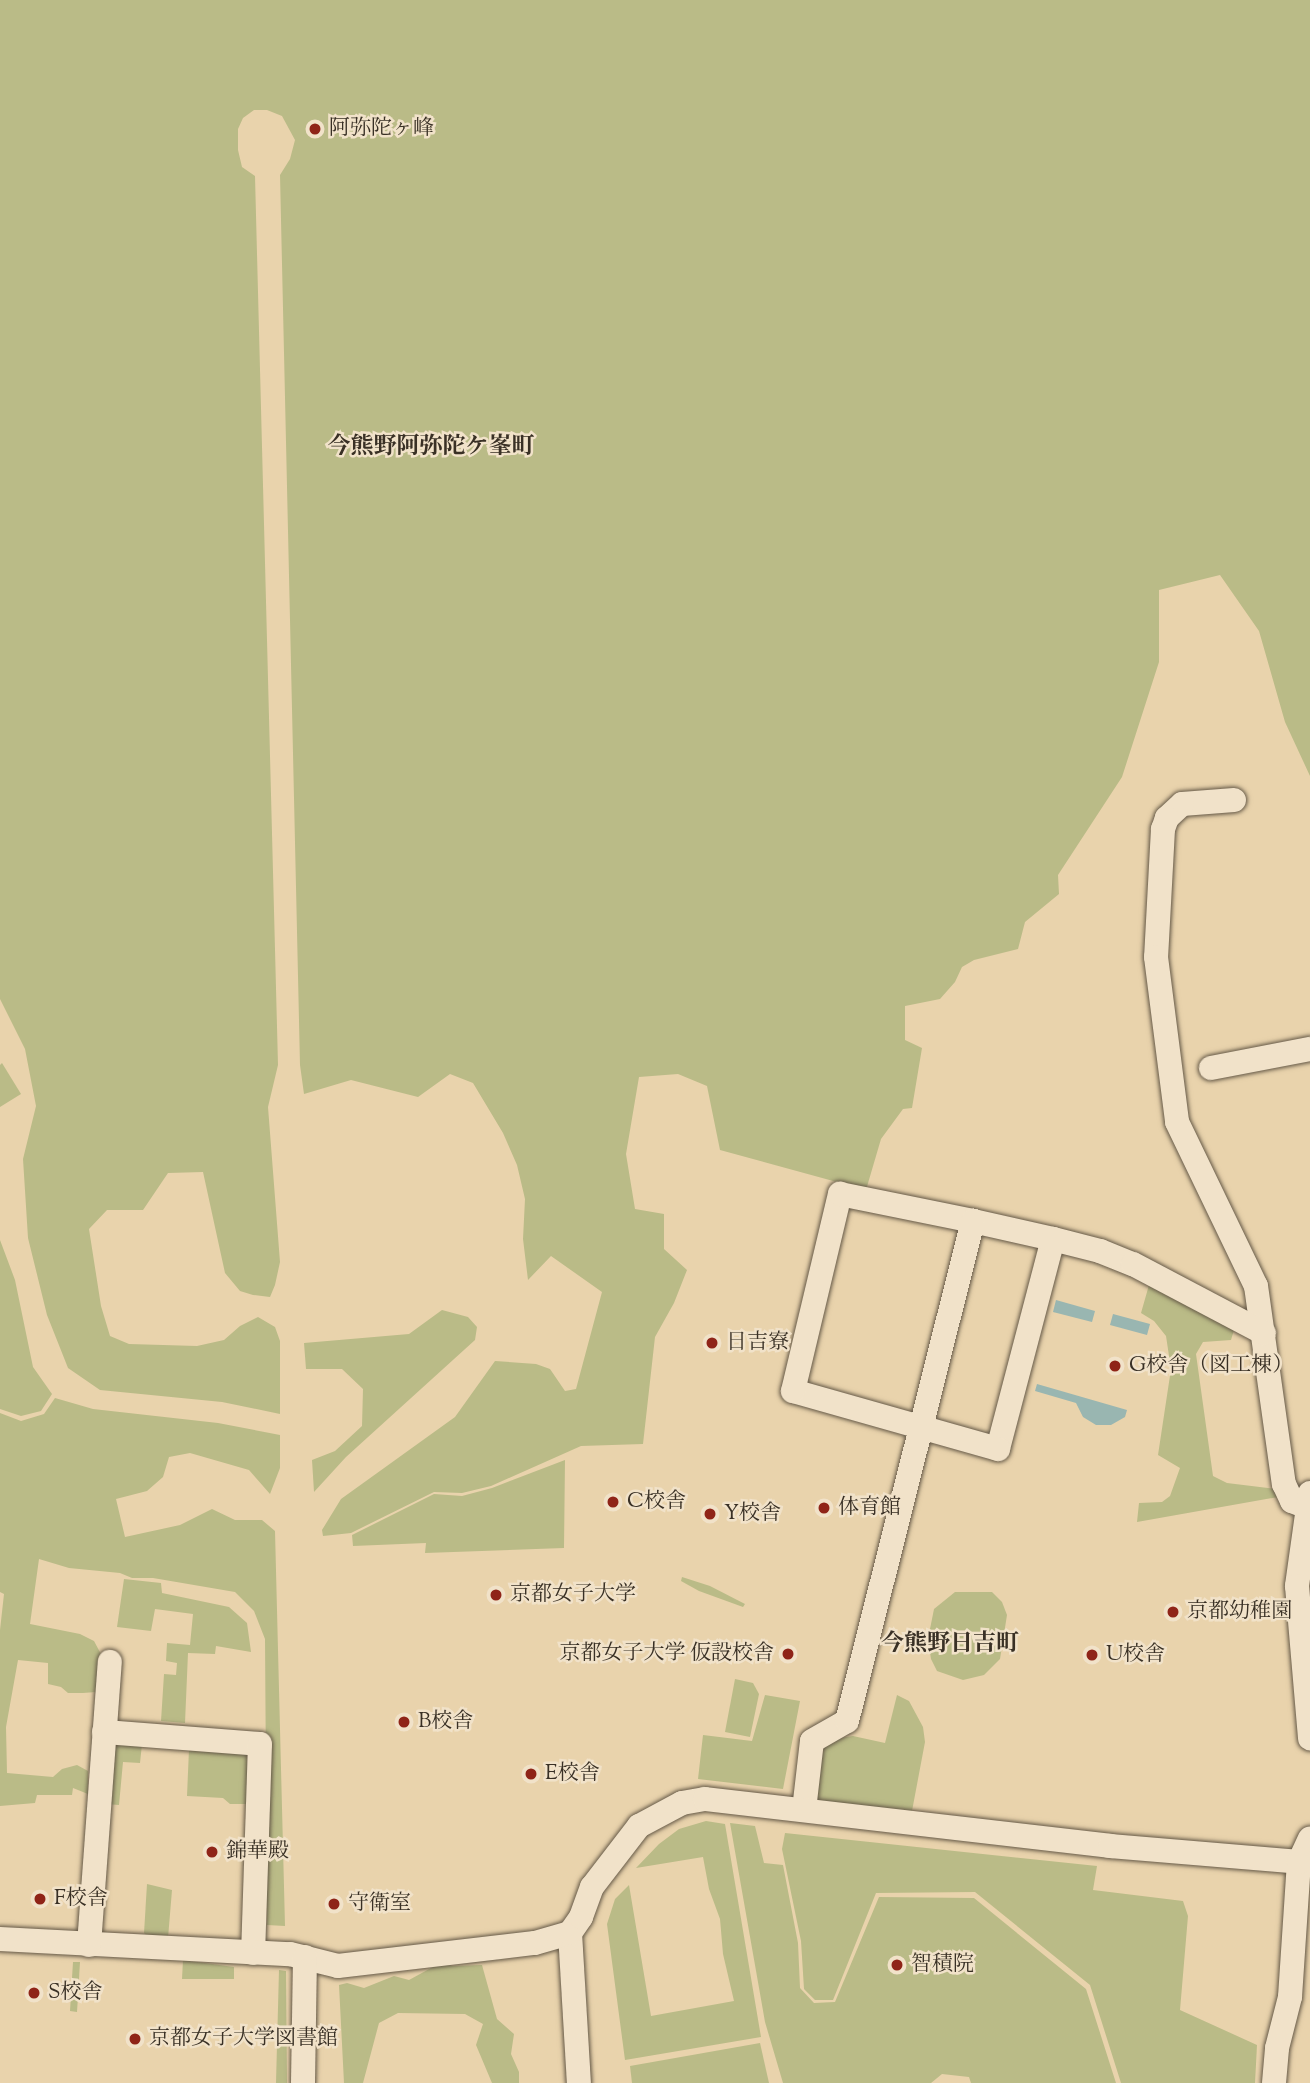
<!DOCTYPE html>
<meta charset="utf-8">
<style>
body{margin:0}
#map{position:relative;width:1310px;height:2083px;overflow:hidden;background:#e9d3ac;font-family:"Sorts Mill Goudy","Noto Serif JP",serif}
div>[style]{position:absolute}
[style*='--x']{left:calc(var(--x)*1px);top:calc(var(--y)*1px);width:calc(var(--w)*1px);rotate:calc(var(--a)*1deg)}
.green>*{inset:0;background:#babb87}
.water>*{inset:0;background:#99b6b1}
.roads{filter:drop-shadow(0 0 2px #655947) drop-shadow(0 0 2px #655947)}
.minor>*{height:24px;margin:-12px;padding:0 12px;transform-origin:12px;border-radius:12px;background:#f1e2c9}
.dots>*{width:19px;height:19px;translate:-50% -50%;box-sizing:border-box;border:4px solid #f1e2c9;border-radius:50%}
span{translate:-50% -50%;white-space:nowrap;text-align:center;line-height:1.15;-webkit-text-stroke:5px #f1e2c9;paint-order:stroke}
.poi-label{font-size:21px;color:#393025}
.left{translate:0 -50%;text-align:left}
.right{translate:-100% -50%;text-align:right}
.neighbourhood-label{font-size:23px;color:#393025;font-weight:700}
</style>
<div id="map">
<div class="green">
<div style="clip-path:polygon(0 0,1310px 0,1310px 776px,1285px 722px,1259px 631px,1220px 575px,1159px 590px,1159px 662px,1122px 777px,1058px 875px,1059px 894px,1025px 922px,1018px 949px,974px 960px,962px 967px,955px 982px,940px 999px,905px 1006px,905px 1040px,922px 1048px,912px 1108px,903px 1109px,881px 1139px,866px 1190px,720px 1150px,707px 1086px,678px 1074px,639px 1077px,626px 1154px,635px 1209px,664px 1214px,664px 1249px,687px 1270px,674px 1303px,655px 1337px,643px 1444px,581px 1446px,491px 1486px,462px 1493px,434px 1492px,351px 1533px,323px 1536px,322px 1530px,341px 1499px,455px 1417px,495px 1361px,536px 1364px,550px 1369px,565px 1391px,576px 1389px,602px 1292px,551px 1256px,528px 1280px,523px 1239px,525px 1199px,517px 1165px,503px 1133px,473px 1083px,450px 1074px,418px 1097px,351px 1080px,304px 1094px,300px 1065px,280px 175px,290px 159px,295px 140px,282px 116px,267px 110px,254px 110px,243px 118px,238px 129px,238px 150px,242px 167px,255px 176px,278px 1065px,268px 1107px,280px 1262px,275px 1285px,270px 1297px,253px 1295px,240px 1291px,225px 1273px,203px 1172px,168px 1173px,143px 1210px,107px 1210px,89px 1229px,101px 1306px,110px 1336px,129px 1344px,197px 1346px,224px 1340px,240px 1326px,258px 1317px,275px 1327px,280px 1341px,280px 1414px,222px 1402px,100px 1390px,68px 1368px,47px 1315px,28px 1238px,23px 1159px,36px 1106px,25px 1049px,0 999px)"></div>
<div style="clip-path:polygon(2px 1063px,21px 1094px,0 1107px,0 1065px)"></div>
<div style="clip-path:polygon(0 1240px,15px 1280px,33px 1367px,52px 1394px,41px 1411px,21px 1416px,0 1409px)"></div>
<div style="clip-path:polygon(1149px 1285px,1234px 1330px,1231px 1340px,1203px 1342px,1196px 1354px,1213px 1476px,1227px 1483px,1276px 1489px,1278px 1497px,1137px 1522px,1139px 1503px,1162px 1502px,1170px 1496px,1180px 1468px,1158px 1455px,1171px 1369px,1166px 1336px,1154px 1321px,1141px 1313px)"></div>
<div style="clip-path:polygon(442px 1310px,468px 1317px,477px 1327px,475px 1340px,346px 1457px,314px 1492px,312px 1460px,335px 1451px,362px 1426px,363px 1389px,342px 1369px,306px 1369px,304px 1343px,409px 1334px)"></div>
<div style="clip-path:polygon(55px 1398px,93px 1409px,218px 1423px,280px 1435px,280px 1468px,270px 1494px,249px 1470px,190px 1453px,169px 1457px,163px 1477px,147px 1491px,116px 1499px,125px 1537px,180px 1525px,212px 1509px,235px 1520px,262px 1520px,275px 1531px,285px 1926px,267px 1925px,265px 1639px,254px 1611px,235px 1592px,153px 1578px,132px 1578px,120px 1573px,69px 1568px,39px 1559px,30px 1624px,80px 1634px,94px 1641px,102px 1656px,96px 1692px,83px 1693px,68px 1693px,61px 1687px,48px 1684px,48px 1663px,18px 1660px,6px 1727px,7px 1773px,53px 1777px,62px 1769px,77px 1765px,88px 1771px,88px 1794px,73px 1788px,72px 1795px,37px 1795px,35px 1803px,0 1806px,0 1630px,4px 1594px,0 1592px,0 1413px,21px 1421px,44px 1414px)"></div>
<div style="clip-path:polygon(565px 1460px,564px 1548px,425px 1553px,426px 1543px,353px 1546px,352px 1535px,434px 1494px,462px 1496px,492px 1488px)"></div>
<div style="clip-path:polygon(682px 1577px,710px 1586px,745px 1604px,743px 1607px,699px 1591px,681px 1581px)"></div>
<div style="clip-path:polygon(124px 1579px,161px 1583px,162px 1593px,229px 1607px,247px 1623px,251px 1652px,216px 1646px,215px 1654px,188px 1653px,185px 1723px,161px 1721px,164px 1674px,176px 1675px,177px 1663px,166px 1661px,167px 1643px,190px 1645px,193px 1614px,155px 1609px,151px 1631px,117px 1627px)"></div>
<div style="clip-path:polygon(955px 1592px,992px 1592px,1002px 1602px,1007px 1615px,1000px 1659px,984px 1675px,963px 1680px,937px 1671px,931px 1659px,928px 1639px,934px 1609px)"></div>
<div style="clip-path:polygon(735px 1679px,753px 1683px,759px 1694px,750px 1737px,725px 1732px)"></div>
<div style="clip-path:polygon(765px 1695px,800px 1701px,783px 1789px,698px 1779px,703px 1735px,752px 1741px)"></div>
<div style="clip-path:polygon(897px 1695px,909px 1701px,923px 1727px,925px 1742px,912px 1811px,810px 1801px,826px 1740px,853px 1736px,885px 1743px)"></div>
<div style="clip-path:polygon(112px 1741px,142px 1744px,140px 1763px,123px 1762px,119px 1805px,106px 1804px)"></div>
<div style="clip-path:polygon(189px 1749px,247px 1754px,247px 1804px,230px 1804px,223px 1798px,187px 1796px)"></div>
<div style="clip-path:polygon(706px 1821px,725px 1824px,761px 2037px,625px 2060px,607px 1924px,615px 1899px,629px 1885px,651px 2016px,734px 2001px,723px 1954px,720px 1919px,709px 1889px,703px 1857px,636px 1868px,659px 1844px,679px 1829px)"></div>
<div style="clip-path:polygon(730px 1823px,755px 1826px,764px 1863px,783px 1865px,798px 1943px,800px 1988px,814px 2003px,835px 2002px,879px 1897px,974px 1898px,1086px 1989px,1116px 2083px,971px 2083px,969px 2077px,942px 2074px,931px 2083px,783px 2083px,765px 2022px)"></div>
<div style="clip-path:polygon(785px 1833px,1097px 1866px,1093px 1890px,1183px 1901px,1188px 1916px,1180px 2010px,1257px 2045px,1255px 2083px,1121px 2083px,1090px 1985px,975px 1892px,876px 1893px,833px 2000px,815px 2000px,804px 1989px,801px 1941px,782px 1849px)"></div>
<div style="clip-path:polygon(147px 1884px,172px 1890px,168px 1938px,148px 1937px,144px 1933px)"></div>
<div style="clip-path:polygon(183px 1960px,234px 1967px,234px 1979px,182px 1979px)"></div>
<div style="clip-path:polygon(73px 1962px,80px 1962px,77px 2012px,70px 2011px)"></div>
<div style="clip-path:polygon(442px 1962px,452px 1966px,482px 1965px,497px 2019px,514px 2034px,511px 2054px,519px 2072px,519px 2083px,492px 2083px,476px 2045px,483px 2024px,465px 2014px,398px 2013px,379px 2023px,363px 2083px,344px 2083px,339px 1985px,347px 1983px,364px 1988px,394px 1976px,409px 1980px)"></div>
<div style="clip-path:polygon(279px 1970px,286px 1971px,287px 2083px,276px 2083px)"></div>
<div style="clip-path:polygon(760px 2043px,769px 2083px,632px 2083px,630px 2066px)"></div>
</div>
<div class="water">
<div style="clip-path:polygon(1056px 1300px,1095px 1311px,1092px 1322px,1053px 1312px)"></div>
<div style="clip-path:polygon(1113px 1314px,1150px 1324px,1147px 1335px,1110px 1325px)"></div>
<div style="clip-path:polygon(1037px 1384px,1127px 1410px,1125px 1417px,1111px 1425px,1096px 1425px,1083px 1417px,1076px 1403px,1035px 1391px)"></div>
</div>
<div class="roads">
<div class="minor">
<div style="--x:1234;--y:800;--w:52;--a:175.6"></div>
<div style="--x:1182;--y:804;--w:21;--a:137"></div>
<div style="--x:1167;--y:818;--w:12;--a:110"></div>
<div style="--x:1163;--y:829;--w:128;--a:93.1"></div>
<div style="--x:1156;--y:957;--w:166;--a:82.7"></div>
<div style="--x:1177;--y:1122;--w:182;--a:64.3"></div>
<div style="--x:1256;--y:1286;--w:200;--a:82"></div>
<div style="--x:1284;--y:1484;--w:19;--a:65"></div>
<div style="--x:1292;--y:1501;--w:16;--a:22"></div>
<div style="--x:1211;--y:1068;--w:101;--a:-10.9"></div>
<div style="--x:1053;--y:1239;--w:217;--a:104.7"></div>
<div style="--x:998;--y:1449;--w:213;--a:-164.2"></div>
<div style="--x:793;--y:1391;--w:203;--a:-76.6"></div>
<div style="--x:840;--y:1194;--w:136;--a:11.5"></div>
<div style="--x:973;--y:1221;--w:82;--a:12.7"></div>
<div style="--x:1053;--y:1239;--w:49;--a:14.3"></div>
<div style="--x:1100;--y:1251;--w:35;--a:22"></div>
<div style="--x:1133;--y:1264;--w:148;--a:27.8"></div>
<div style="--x:1310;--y:1493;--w:94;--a:98"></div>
<div style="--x:1297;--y:1586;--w:153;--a:85.1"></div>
<div style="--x:104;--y:1732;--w:156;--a:4.4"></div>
<div style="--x:260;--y:1744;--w:209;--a:91.9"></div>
<div style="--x:804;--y:1810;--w:69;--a:-83.4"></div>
<div style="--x:812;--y:1741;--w:40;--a:-29.7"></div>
<div style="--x:847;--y:1721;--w:516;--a:-75.86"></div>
<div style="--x:570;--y:1933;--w:150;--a:86.6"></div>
<div style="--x:0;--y:1939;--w:290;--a:3"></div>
<div style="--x:290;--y:1954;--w:49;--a:14"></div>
<div style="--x:338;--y:1966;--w:198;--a:-6.7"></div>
<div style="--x:535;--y:1943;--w:36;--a:-16"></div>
<div style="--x:570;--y:1933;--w:19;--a:-55"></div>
<div style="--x:581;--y:1917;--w:32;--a:-70"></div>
<div style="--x:592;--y:1887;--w:77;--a:-52.4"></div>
<div style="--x:639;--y:1826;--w:49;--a:-28.1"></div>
<div style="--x:682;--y:1803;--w:23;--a:-10"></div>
<div style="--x:705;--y:1799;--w:408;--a:6.6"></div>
<div style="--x:1110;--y:1846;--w:190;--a:4.8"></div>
<div style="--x:89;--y:1945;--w:284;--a:-85.8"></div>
<div style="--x:303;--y:2083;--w:126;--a:-89.1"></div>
<div style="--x:1274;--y:2083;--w:35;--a:-85"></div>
<div style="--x:1277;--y:2048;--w:53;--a:-75.7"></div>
<div style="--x:1290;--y:1997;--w:135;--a:-86.2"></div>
<div style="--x:1299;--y:1862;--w:26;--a:-65"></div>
</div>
</div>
<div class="dots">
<div style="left:315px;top:129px;background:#8f2418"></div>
<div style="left:712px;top:1343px;background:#8f2418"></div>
<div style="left:1115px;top:1366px;background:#8f2418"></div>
<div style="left:613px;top:1502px;background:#8f2418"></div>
<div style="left:824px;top:1508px;background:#8f2418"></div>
<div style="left:710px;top:1514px;background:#8f2418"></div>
<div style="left:496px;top:1595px;background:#8f2418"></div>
<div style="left:1173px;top:1612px;background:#8f2418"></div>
<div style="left:788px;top:1654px;background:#8f2418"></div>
<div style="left:1092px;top:1655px;background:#8f2418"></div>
<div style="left:404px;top:1722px;background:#8f2418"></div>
<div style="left:531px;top:1774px;background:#8f2418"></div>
<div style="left:212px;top:1852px;background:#8f2418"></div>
<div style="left:40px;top:1899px;background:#8f2418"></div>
<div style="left:334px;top:1904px;background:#8f2418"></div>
<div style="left:897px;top:1965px;background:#8f2418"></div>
<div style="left:34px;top:1993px;background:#8f2418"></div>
<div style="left:135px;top:2039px;background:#8f2418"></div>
</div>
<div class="poi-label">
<span class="left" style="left:329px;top:129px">阿弥陀ヶ峰</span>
<span class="left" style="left:726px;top:1343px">日吉寮</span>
<span class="left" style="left:1129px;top:1366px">G校舎（図工棟）</span>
<span class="left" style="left:627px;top:1502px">C校舎</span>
<span class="left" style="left:838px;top:1508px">体育館</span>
<span class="left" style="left:724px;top:1514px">Y校舎</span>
<span class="left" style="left:510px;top:1595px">京都女子大学</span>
<span class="left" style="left:1187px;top:1612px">京都幼稚園</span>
<span class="right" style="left:774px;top:1654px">京都女子大学 仮設校舎</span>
<span class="left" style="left:1106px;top:1655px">U校舎</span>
<span class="left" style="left:418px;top:1722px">B校舎</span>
<span class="left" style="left:545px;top:1774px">E校舎</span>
<span class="left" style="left:226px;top:1852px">錦華殿</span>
<span class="left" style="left:54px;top:1899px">F校舎</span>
<span class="left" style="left:348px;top:1904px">守衛室</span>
<span class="left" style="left:911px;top:1965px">智積院</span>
<span class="left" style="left:48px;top:1993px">S校舎</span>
<span class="left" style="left:149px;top:2039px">京都女子大学図書館</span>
</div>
<div class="neighbourhood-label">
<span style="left:431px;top:448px">今熊野阿弥陀ケ峯町</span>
<span style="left:950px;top:1645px">今熊野日吉町</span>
</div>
</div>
